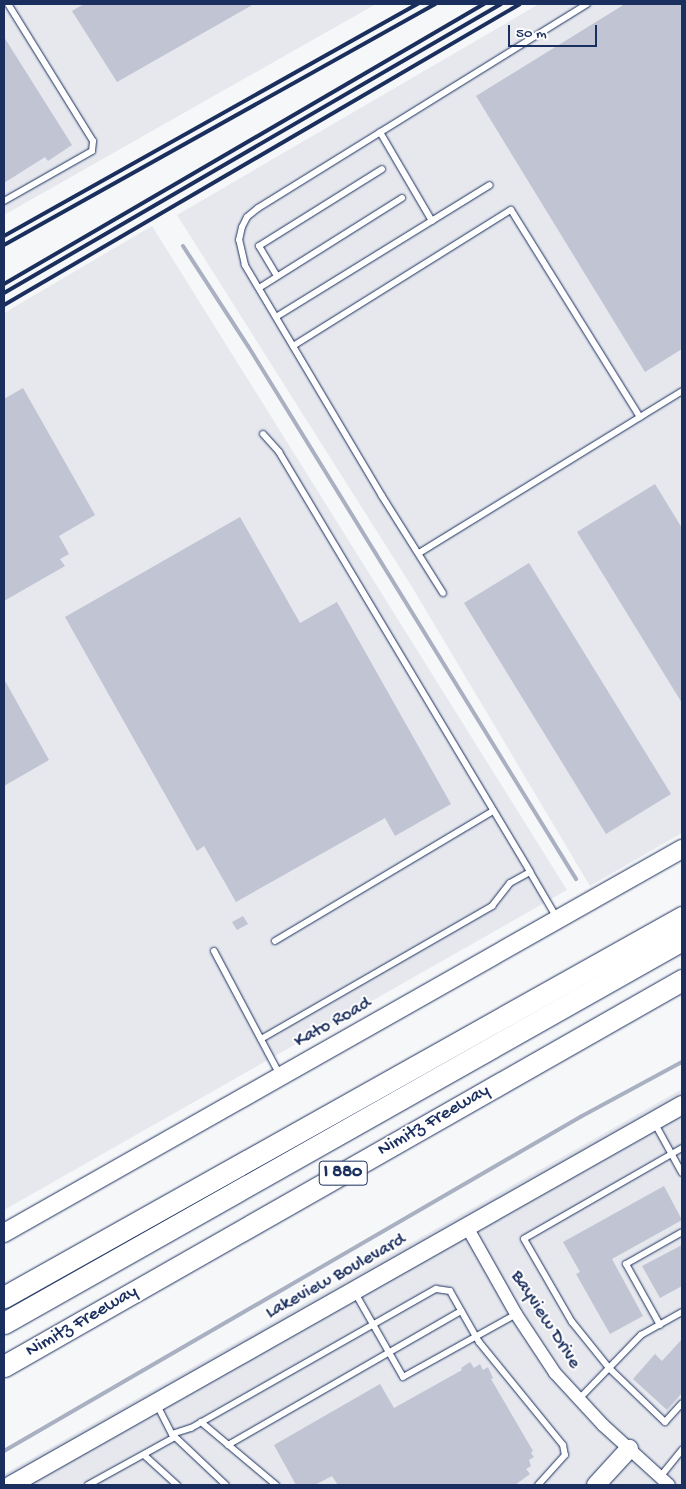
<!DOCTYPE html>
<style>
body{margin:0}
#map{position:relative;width:686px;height:1489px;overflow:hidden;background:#f6f7f9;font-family:"Gochi Hand",sans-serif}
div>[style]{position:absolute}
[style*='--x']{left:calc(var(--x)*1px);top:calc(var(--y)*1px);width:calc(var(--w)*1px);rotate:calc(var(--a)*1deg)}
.built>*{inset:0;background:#e6e8ee}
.stream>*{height:4px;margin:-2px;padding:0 2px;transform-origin:2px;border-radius:2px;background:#a9b0c1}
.building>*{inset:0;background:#c0c4d3}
.roads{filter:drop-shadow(0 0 1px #1b2f5e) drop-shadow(0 0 1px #1b2f5e)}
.lane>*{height:6px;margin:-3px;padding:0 3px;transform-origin:3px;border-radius:3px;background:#fff}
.street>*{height:12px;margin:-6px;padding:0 6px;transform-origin:6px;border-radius:6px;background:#fff}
.secondary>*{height:18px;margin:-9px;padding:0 9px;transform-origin:9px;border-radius:9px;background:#fff}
.highway>*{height:21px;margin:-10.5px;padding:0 10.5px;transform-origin:10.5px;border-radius:10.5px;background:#fff}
.rail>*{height:4px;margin:-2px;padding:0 2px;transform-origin:2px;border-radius:2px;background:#1b2f5e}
span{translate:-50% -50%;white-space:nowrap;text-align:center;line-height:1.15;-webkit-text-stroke:4px #fff;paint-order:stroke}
.shield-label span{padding:1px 4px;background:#fff;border:1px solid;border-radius:4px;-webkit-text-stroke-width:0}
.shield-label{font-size:18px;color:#1b2f5e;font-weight:700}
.street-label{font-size:19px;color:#1b2f5e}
.frame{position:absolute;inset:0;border:5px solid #1b2f5e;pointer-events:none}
.scale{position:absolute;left:508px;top:25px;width:89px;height:22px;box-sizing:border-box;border:2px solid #1b2f5e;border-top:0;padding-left:6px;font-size:15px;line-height:18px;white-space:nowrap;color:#1b2f5e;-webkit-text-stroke:4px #fff;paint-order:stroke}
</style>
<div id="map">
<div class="built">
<div style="clip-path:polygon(4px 4px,376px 4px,4px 215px)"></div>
<div style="clip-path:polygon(539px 4px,682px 4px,682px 833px,590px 886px,412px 587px,177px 215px)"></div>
<div style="clip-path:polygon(152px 226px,567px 890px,4px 1210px,4px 313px)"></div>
<div style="clip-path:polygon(682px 1089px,682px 1485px,4px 1485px,4px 1474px)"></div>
</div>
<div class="stream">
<div style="--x:183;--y:246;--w:119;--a:57"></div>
<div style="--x:248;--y:346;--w:626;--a:58.39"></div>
<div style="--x:4;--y:1451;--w:668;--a:-30.1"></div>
<div style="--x:582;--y:1116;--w:114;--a:-28.4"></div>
</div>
<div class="building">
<div style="clip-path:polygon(84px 4px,254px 4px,117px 82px,72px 11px)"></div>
<div style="clip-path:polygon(625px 4px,682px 4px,682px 349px,645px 372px,476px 96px)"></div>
<div style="clip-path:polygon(4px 37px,72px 145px,48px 161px,45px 157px,4px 183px)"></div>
<div style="clip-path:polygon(23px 388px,95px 515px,59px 536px,69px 554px,60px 559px,65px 566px,4px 601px,4px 399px)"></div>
<div style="clip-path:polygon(655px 484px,682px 528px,682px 703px,577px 532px)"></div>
<div style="clip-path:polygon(240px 517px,300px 623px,337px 602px,451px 804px,395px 836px,385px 818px,236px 902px,204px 846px,197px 851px,65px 617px)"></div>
<div style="clip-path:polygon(529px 563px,671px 794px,606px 834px,464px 603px)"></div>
<div style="clip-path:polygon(4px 679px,49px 760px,4px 786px)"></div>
<div style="clip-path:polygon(243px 916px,248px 924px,237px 930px,232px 922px)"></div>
<div style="clip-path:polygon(664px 1186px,682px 1220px,612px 1259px,643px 1316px,610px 1334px,576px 1274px,580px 1272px,563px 1242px)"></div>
<div style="clip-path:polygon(682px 1245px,682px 1286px,660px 1298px,642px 1266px)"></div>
<div style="clip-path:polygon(682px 1339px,682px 1393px,667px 1410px,633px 1379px,655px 1354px,662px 1361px)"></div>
<div style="clip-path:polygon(470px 1362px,474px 1368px,480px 1364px,483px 1370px,488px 1367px,493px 1378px,491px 1379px,533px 1451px,531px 1453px,534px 1457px,529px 1460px,531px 1466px,526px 1469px,530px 1474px,515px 1485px,338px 1485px,332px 1476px,315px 1485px,296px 1485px,274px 1445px,380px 1384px,394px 1408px,462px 1370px,461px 1368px)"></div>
</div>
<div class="roads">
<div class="lane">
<div style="--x:380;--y:132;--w:103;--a:59.7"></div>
<div style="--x:4;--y:201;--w:101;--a:-29.6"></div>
<div style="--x:92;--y:151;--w:10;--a:-84"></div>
<div style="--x:93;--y:141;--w:161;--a:-121.8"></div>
<div style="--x:277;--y:276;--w:35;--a:-121"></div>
<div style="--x:259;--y:246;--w:145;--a:-32"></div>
<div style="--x:259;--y:288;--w:169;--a:-32.2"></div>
<div style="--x:276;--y:317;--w:251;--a:-31.7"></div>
<div style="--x:293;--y:346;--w:257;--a:-32"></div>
<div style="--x:511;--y:210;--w:244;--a:58.1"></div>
<div style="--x:263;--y:434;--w:24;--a:48"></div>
<div style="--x:279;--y:452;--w:489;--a:59.1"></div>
<div style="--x:419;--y:553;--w:309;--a:-31.6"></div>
<div style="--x:443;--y:593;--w:115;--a:-122.2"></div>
<div style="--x:382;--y:496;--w:269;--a:-120.7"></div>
<div style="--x:245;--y:265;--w:26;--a:-103"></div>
<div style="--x:239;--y:240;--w:13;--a:-77"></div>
<div style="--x:242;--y:227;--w:11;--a:-63"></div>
<div style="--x:247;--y:217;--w:14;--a:-39"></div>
<div style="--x:258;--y:208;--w:387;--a:-31.8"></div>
<div style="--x:275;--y:941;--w:254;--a:-30.8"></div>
<div style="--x:214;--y:951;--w:140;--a:62"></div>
<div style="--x:261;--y:1039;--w:267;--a:-29.9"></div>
<div style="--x:492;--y:906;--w:29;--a:-52"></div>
<div style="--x:510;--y:883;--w:23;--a:-29"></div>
<div style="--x:530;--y:872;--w:53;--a:59.6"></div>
<div style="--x:654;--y:1122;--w:58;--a:61.2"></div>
<div style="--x:682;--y:1148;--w:182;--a:150.1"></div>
<div style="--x:524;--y:1239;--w:96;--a:60"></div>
<div style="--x:572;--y:1322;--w:59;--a:51.2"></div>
<div style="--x:609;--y:1368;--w:78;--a:44"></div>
<div style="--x:665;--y:1422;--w:25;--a:-48"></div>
<div style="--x:354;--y:1291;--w:99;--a:60.3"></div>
<div style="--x:403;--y:1377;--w:129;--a:-29.1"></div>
<div style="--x:660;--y:1325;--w:70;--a:-119.1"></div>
<div style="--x:626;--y:1264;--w:64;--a:-29.7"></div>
<div style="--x:578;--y:1400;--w:91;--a:-45.9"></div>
<div style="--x:641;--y:1335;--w:47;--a:-29.3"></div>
<div style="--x:156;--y:1403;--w:35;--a:63"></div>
<div style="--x:172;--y:1434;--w:74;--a:43.4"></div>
<div style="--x:201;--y:1422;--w:98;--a:40"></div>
<div style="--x:172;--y:1434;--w:20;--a:-18"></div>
<div style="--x:191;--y:1428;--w:282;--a:-29.6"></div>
<div style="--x:436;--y:1289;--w:14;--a:8"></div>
<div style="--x:450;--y:1291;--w:59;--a:60.4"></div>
<div style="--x:479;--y:1342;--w:133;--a:50.8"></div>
<div style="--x:563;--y:1445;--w:10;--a:79"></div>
<div style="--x:565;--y:1455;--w:40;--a:132"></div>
<div style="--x:228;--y:1445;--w:269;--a:-29.9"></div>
<div style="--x:144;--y:1455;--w:45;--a:42.3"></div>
<div style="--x:660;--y:1477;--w:35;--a:-51"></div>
<div style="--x:88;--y:1485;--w:99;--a:-28.9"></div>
</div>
<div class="street">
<div style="--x:467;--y:1227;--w:100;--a:60.6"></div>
<div style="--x:516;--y:1314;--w:71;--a:56.5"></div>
<div style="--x:555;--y:1373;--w:71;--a:47.3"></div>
<div style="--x:603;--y:1425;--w:89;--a:42.3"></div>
</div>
<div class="secondary">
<div style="--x:4;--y:1233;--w:779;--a:-29.53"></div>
<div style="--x:11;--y:1485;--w:771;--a:-29.52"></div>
<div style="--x:596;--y:1485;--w:49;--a:-47.5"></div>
</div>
<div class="highway">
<div style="--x:4;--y:1297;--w:777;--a:-29.27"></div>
<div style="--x:4;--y:1323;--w:779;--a:-29.46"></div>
<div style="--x:4;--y:1366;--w:780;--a:-29.65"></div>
</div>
</div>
<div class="rail">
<div style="--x:4;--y:236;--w:475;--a:-29.3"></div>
<div style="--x:4;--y:245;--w:494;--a:-29.2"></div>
<div style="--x:4;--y:284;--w:556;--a:-30.26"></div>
<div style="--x:4;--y:293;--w:575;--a:-30.18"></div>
<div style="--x:4;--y:305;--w:597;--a:-30.26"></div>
</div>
<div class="shield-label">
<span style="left:343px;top:1173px">I 880</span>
</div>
<div class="street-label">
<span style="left:333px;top:1023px;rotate:-29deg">Kato Road</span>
<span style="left:434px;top:1121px;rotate:-30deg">Nimitz Freeway</span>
<span style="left:336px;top:1277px;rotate:-29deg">Lakeview Boulevard</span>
<span style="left:545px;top:1320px;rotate:57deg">Bayview Drive</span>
<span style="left:82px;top:1322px;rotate:-30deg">Nimitz Freeway</span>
</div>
<div class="frame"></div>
<div class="scale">50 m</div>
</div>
